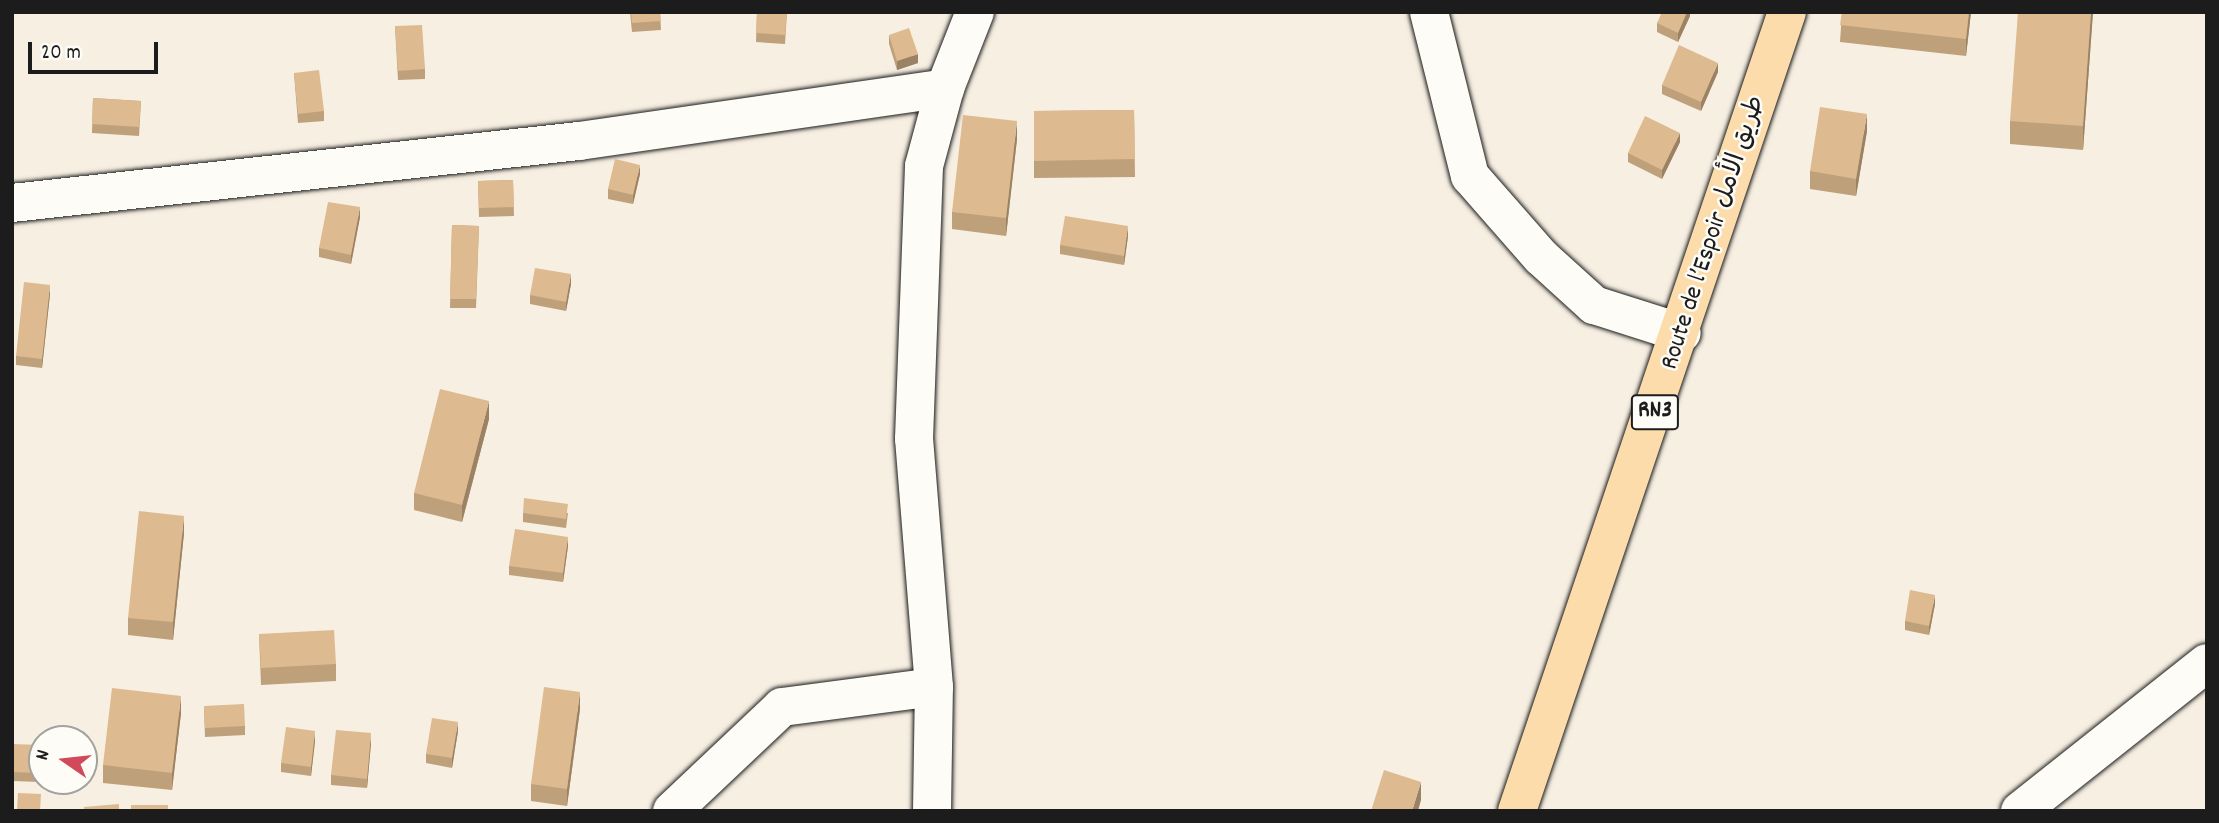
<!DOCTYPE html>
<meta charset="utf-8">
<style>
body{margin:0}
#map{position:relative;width:2219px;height:823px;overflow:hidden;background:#f7efe2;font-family:Dekko,"Playpen Sans Arabic",sans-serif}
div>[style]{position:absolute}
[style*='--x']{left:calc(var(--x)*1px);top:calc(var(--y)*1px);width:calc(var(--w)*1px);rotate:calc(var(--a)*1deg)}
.roads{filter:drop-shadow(0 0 2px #1c1c1c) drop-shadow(0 0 2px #1c1c1c)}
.minor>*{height:38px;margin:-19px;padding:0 19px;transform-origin:19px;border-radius:19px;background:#fdfcf7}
.trunk>*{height:38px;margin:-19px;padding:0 19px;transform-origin:19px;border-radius:19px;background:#fddcac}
.wall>*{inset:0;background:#bea07b}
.shaded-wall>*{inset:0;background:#9b8264}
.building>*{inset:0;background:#ddba8f}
span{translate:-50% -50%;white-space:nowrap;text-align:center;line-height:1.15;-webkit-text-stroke:5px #fdfcf7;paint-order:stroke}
.shield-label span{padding:2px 5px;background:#fdfcf7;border:2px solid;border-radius:5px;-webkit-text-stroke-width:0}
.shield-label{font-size:24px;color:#1c1c1c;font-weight:700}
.street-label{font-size:26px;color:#1c1c1c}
.frame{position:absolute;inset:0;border:14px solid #1c1c1c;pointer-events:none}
.north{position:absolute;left:28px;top:725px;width:70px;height:70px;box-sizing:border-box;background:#fdfcf7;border:2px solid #a3a29f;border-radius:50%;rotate:284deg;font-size:19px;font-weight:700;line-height:28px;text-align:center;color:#1c1c1c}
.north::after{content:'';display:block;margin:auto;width:24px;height:32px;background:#d1495b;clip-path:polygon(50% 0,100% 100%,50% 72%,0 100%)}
.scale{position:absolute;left:28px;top:42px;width:130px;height:32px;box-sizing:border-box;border:4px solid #1c1c1c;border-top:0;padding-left:9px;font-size:21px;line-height:24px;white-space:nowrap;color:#1c1c1c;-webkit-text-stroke:5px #fdfcf7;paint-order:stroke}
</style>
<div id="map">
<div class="roads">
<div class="minor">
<div style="--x:1429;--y:12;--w:169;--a:76"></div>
<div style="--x:1470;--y:176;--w:108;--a:48.8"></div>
<div style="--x:1541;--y:257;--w:72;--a:42.2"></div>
<div style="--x:1594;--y:305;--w:92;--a:17.7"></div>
<div style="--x:12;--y:203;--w:570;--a:-6.24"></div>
<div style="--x:579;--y:141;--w:370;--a:-8.2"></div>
<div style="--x:672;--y:811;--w:151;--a:-43.4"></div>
<div style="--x:782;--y:707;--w:153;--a:-7.5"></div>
<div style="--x:932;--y:811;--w:124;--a:-89.1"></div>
<div style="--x:934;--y:687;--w:249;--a:-94.6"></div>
<div style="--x:914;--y:439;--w:273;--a:-87.9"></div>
<div style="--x:924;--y:166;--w:81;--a:-74.9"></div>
<div style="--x:945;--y:88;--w:82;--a:-68.5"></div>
<div style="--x:2020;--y:811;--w:238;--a:-38.4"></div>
</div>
<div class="trunk">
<div style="--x:1517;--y:811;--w:843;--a:-71.33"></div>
</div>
</div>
<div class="wall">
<div style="clip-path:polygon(630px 12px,660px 12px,661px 30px,632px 32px)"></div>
<div style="clip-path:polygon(757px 12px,787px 12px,785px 44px,756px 42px)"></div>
<div style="clip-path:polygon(1690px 12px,1690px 16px,1678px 42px,1657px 32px,1657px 23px)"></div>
<div style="clip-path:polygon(1842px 12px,1971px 12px,1966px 56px,1840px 42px)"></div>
<div style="clip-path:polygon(2093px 12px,2083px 150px,2010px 144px,2010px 121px)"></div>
<div style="clip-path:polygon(395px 26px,425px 69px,425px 79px,398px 80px)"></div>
<div style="clip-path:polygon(889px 35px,918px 63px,897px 70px,889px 44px)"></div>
<div style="clip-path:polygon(1718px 72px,1701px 111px,1662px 94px,1662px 85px)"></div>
<div style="clip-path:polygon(294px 73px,324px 111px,324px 121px,298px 123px)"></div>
<div style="clip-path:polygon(93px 98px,141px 101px,139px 136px,92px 133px)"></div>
<div style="clip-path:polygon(1134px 110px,1135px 177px,1034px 178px,1034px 111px)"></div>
<div style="clip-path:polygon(1867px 131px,1856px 196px,1810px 189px,1810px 171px)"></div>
<div style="clip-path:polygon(1017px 139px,1006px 236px,952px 229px,952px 212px)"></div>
<div style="clip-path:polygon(1680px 142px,1662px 179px,1628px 162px,1628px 153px)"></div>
<div style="clip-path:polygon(640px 174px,633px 204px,608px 199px,608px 189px)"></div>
<div style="clip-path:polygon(513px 180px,514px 216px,479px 217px,478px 181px)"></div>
<div style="clip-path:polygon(360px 217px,351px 264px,319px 257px,319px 248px)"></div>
<div style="clip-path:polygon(452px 225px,479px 226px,476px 308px,450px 308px)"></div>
<div style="clip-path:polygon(1128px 236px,1124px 265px,1060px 254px,1060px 245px)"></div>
<div style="clip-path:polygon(571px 284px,566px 311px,530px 304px,530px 295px)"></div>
<div style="clip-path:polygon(50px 294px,42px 368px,16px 365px,16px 356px)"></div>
<div style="clip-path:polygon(489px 419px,462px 522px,414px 510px,414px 493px)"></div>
<div style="clip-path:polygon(523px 513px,568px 513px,566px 528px,523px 522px)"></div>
<div style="clip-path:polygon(184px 533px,173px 640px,128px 635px,128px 618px)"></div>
<div style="clip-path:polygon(568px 546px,563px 582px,509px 575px,509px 566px)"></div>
<div style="clip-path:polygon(1935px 604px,1929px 635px,1905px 630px,1905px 621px)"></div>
<div style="clip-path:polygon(259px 634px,336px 664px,336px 681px,261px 685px)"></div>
<div style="clip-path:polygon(204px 706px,245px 726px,245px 735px,205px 737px)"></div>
<div style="clip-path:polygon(580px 709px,567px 806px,531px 801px,531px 784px)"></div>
<div style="clip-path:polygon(181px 713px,172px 790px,103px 783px,103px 765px)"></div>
<div style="clip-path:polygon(458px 731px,452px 768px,426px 763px,426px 754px)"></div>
<div style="clip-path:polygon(315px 741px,311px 776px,281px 772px,281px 763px)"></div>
<div style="clip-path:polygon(371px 743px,367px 788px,331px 785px,331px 775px)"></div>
<div style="clip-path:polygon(12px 744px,41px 754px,40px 782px,12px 781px)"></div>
</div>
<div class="shaded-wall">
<div style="clip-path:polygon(1687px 12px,1690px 12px,1690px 16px,1678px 42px,1678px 33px)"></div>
<div style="clip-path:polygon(1969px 12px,1971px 12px,1966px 56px,1966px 39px)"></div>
<div style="clip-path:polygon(2091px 12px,2093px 12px,2083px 150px,2083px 126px)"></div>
<div style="clip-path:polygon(918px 54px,918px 63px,897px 70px,897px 61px)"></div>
<div style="clip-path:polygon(1718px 63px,1718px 72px,1701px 111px,1701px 102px)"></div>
<div style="clip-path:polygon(1867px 114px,1867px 131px,1856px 196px,1856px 179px)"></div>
<div style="clip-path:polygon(1017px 121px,1017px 139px,1006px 236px,1006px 218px)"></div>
<div style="clip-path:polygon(1680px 133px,1680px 142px,1662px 179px,1662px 170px)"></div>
<div style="clip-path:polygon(640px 165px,640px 174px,633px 204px,633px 195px)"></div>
<div style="clip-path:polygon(360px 207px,360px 217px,351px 264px,351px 255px)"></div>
<div style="clip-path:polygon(1128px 226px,1128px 236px,1124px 265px,1124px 256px)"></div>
<div style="clip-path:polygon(571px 274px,571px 284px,566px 311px,566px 302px)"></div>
<div style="clip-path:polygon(50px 285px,50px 294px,42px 368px,42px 359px)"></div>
<div style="clip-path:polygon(489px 401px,489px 419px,462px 522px,462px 505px)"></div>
<div style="clip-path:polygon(184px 516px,184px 533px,173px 640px,173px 622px)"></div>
<div style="clip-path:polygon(568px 537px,568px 546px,563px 582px,563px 573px)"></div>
<div style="clip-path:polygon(1935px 595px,1935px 604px,1929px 635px,1929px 626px)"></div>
<div style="clip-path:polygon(580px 692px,580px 709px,567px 806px,567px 789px)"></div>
<div style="clip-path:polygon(181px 696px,181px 713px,172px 790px,172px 773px)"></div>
<div style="clip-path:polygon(458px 722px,458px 731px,452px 768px,452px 758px)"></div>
<div style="clip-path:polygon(315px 731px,315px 741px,311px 776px,311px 767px)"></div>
<div style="clip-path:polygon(371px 733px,371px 743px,367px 788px,367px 779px)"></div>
<div style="clip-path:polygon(1421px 782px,1421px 800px,1418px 811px,1412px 811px)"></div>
</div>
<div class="building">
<div style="clip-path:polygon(631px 12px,660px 12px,661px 21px,632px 23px)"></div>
<div style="clip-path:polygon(757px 12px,787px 12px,785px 35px,756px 33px)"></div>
<div style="clip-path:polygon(1662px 12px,1687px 12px,1678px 33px,1657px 23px)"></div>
<div style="clip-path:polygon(1842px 12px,1969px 12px,1966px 39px,1840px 25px)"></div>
<div style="clip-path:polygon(2018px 12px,2091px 12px,2083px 126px,2010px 121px)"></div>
<div style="clip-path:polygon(422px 25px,425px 69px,398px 71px,395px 26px)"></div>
<div style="clip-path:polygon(909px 28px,918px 54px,897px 61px,889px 35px)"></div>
<div style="clip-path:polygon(1679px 45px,1718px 63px,1701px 102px,1662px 85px)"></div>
<div style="clip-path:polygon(319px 70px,324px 111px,298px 114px,294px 73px)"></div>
<div style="clip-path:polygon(93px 98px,141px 101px,139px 127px,92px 124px)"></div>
<div style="clip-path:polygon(1820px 107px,1867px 114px,1856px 179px,1810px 171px)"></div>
<div style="clip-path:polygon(1134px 110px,1135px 159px,1034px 161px,1034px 111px)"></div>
<div style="clip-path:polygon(963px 115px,1017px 121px,1006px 218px,952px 212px)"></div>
<div style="clip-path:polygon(1645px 116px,1680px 133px,1662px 170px,1628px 153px)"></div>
<div style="clip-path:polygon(615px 159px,640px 165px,633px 195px,608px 189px)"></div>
<div style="clip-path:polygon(513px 180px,514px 207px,479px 208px,478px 181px)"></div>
<div style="clip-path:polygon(328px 202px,360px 207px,351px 255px,319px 248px)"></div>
<div style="clip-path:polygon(1065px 216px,1128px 226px,1124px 256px,1060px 245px)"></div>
<div style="clip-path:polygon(452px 225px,479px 226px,476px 299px,450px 299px)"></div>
<div style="clip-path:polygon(535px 268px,571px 274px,566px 302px,530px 295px)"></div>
<div style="clip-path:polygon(24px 282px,50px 285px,42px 359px,16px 356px)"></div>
<div style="clip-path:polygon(440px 389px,489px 401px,462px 505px,414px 493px)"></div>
<div style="clip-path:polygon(524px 498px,568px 504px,566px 519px,523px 513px)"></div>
<div style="clip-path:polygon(139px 511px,184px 516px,173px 622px,128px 618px)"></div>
<div style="clip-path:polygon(515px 529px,568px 537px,563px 573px,509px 566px)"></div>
<div style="clip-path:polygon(1910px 590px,1935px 595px,1929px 626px,1905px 621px)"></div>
<div style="clip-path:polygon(334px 630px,336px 664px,261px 668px,259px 634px)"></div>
<div style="clip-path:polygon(544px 687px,580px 692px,567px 789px,531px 784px)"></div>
<div style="clip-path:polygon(112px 688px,181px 696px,172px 773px,103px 765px)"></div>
<div style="clip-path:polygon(244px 704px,245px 726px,205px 728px,204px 706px)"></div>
<div style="clip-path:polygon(432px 718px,458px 722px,452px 758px,426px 754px)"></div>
<div style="clip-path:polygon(286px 727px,315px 731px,311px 767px,281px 763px)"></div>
<div style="clip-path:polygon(336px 730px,371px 733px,367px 779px,331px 775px)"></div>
<div style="clip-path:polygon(12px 744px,41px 745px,40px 773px,12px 772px)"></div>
<div style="clip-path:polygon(1384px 770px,1421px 782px,1412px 811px,1371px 811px)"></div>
<div style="clip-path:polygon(18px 793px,41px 794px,40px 811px,17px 811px)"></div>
<div style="clip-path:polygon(119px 804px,119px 811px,84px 811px,84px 807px)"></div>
<div style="clip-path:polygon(131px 805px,168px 805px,168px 811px,131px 811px)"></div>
</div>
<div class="shield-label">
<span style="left:1655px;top:412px">RN3</span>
</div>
<div class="street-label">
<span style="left:1714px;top:233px;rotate:-72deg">Route de l’Espoir طريق الأمل</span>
</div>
<div class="frame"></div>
<div class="north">N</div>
<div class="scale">20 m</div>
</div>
